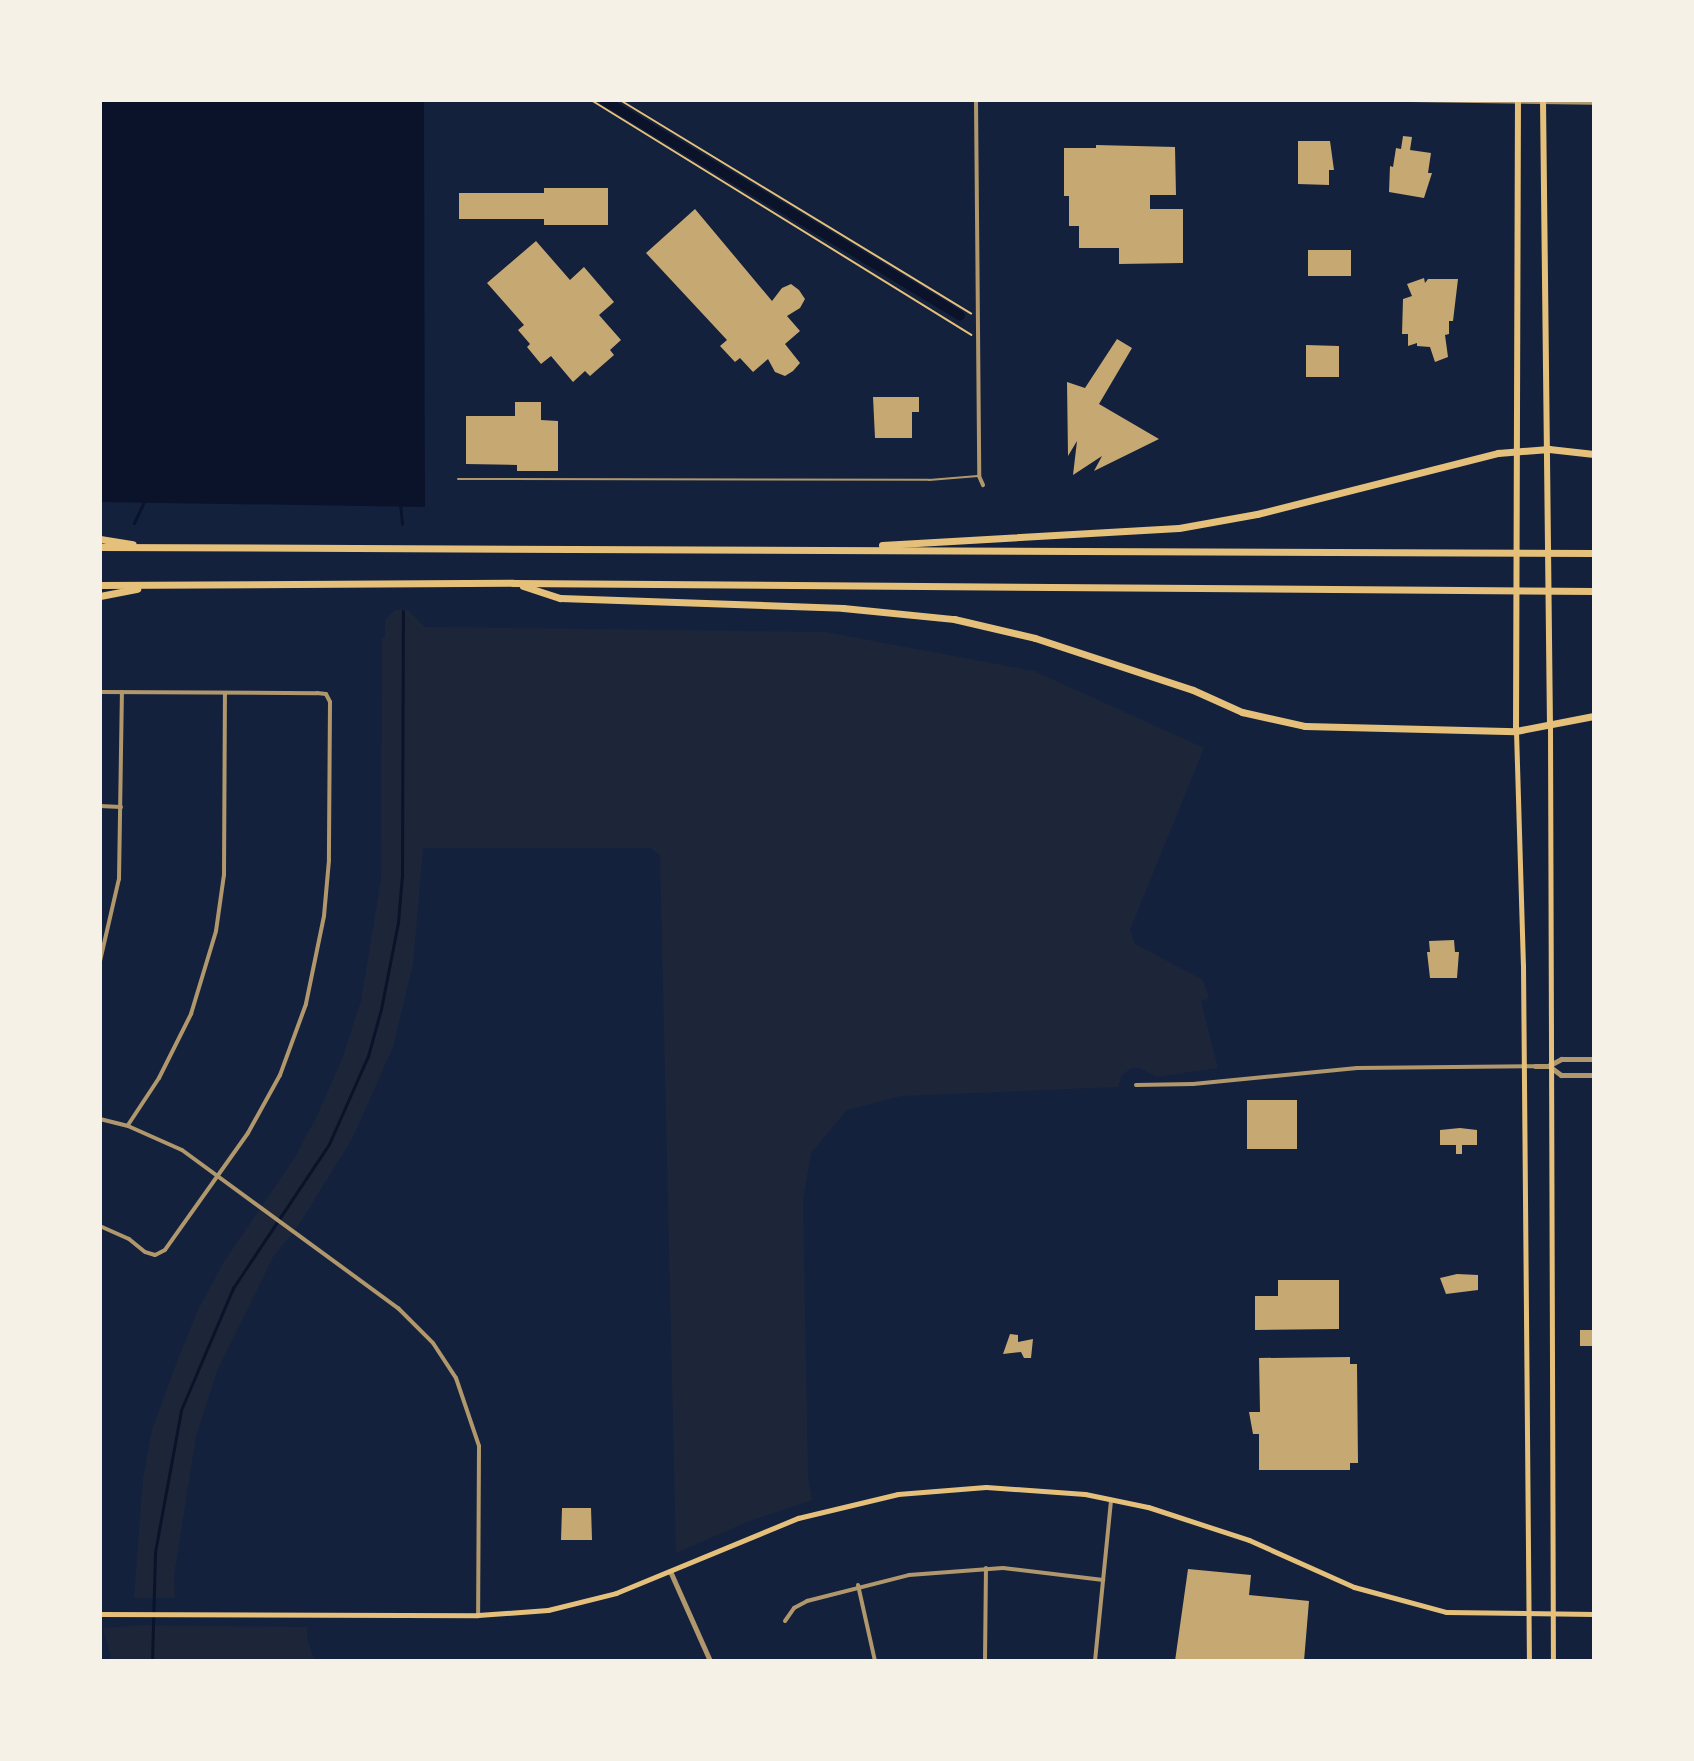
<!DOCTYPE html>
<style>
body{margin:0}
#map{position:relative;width:1694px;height:1761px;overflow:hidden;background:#14213d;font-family:"Zilla Slab",serif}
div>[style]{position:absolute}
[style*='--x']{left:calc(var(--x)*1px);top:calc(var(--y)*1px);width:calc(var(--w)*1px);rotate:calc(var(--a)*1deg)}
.green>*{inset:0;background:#1d2539}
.water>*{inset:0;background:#0b132b}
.stream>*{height:3px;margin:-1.5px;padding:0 1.5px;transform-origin:1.5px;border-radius:1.5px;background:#0b132b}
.canal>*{height:10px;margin:-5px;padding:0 5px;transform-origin:5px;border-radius:5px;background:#0b132b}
.building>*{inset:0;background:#c6a872}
.path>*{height:2px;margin:-1px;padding:0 1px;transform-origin:1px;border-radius:1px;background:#e5c07b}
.service>*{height:2px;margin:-1px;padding:0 1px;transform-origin:1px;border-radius:1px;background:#b1986c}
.minor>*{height:4px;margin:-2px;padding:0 2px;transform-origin:2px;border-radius:2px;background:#b1986c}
.tertiary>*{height:5px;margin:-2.5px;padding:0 2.5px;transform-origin:2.5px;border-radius:2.5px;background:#b1986c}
.secondary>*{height:5px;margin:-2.5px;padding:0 2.5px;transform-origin:2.5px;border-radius:2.5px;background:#e5c07b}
.primary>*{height:6px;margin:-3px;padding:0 3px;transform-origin:3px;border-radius:3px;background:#e5c07b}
.motorway>*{height:7px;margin:-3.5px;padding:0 3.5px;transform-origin:3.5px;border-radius:3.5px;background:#e5c07b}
span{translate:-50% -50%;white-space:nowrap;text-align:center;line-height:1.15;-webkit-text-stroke:7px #f6f1e7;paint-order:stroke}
.frame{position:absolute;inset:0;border:102px solid #f6f1e7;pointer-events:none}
</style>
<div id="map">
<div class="green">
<div style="clip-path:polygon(395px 610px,408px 610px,425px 627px,825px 632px,1034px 671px,1204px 748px,1130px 930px,1135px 944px,1203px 980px,1209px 998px,1201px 1001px,1218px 1068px,1157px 1077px,1140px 1068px,1131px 1068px,1122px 1075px,1118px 1087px,901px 1096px,847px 1110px,811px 1153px,803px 1200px,808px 1478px,812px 1500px,747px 1522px,676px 1553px,660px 855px,650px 848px,423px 848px,413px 964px,393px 1047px,352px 1139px,298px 1226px,273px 1257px,217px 1371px,196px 1436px,174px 1576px,175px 1598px,134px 1598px,143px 1479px,152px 1430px,178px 1359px,198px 1310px,224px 1262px,295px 1157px,317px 1116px,342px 1059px,361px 1001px,381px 879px,382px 638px,385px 638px,385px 620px)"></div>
<div style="clip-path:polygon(142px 1625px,307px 1627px,307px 1639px,315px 1661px,112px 1661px,103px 1628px)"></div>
</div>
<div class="water">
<div style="clip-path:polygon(100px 100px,424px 100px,425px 507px,100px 502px)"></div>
</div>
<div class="stream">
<div style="--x:400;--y:504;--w:20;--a:84"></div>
<div style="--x:134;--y:523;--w:23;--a:-65"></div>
<div style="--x:152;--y:1661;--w:109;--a:-88.4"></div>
<div style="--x:155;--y:1552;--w:144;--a:-79.6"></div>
<div style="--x:181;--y:1410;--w:133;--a:-66.9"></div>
<div style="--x:233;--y:1288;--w:173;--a:-56.3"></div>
<div style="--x:329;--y:1144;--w:96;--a:-66.1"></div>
<div style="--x:368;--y:1056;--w:49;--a:-74.5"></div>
<div style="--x:381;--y:1009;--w:89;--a:-78.9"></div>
<div style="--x:398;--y:922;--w:47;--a:-85.1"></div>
<div style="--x:402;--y:875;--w:264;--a:-89.8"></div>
</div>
<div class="canal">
<div style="--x:604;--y:100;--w:416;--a:31.2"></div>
</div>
<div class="building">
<div style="clip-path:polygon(1403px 136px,1412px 137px,1410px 150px,1431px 153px,1428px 173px,1432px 173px,1424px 198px,1389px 192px,1390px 166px,1393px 167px,1396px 148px,1401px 149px)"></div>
<div style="clip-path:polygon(1298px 141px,1330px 141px,1334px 170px,1329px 170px,1329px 185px,1298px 184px)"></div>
<div style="clip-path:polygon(1096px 145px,1175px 147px,1176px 195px,1150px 195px,1150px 209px,1183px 209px,1183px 263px,1119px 264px,1119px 248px,1079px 248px,1079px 226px,1069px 226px,1069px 196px,1064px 196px,1064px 148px,1096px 148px)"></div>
<div style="clip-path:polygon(544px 188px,608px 188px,608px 225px,544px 225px,544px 219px,459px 219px,459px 193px,544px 193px)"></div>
<div style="clip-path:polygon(695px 209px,772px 301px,782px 288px,791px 284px,799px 290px,805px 299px,800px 308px,787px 316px,800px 331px,785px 344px,800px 363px,793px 371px,785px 376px,775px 372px,768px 359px,753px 372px,740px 358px,735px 362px,720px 346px,727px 340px,646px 253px)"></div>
<div style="clip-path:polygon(536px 241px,570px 280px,584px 267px,614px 302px,599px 315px,621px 340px,610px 350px,614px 355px,590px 376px,585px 371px,573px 382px,551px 356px,541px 364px,527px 347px,530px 344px,518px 330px,524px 325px,487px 283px)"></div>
<div style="clip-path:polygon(1308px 250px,1351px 250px,1351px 276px,1308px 276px)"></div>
<div style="clip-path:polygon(1424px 278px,1425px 283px,1428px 279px,1458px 279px,1453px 321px,1449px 321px,1449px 334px,1445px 335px,1448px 357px,1435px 362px,1430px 347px,1417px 346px,1417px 343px,1408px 346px,1408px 334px,1402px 334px,1403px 299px,1412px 296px,1407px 284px)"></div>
<div style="clip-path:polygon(1117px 339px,1132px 348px,1099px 404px,1159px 439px,1094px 471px,1102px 456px,1073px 475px,1077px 441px,1068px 456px,1067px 382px,1085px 388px)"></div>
<div style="clip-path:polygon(1306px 345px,1339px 346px,1339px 377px,1306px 377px)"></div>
<div style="clip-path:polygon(873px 397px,919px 397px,919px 412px,912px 412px,912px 438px,875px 438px)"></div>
<div style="clip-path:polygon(515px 402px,541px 402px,541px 420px,558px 421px,558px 471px,517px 471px,517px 465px,466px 464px,466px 416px,515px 416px)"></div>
<div style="clip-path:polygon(1454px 940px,1455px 952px,1459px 952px,1457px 978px,1430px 978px,1427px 952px,1430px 952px,1429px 941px)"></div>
<div style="clip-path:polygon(1247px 1100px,1297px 1100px,1297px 1149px,1247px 1149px)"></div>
<div style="clip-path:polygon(1460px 1128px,1477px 1130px,1477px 1145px,1462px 1145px,1462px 1154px,1456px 1154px,1456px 1145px,1440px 1145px,1440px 1130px)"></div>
<div style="clip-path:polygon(1457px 1274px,1478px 1275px,1478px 1290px,1446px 1294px,1440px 1278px)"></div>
<div style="clip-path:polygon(1278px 1280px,1339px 1280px,1339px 1329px,1255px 1330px,1255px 1296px,1278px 1296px)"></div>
<div style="clip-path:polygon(1580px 1330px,1594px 1330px,1594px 1346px,1580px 1346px)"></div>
<div style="clip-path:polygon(1010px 1334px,1018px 1335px,1018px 1342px,1033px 1339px,1031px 1358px,1024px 1358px,1021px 1352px,1003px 1354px)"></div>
<div style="clip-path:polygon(1350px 1357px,1350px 1364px,1357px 1364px,1358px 1463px,1350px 1463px,1350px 1470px,1259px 1470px,1259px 1434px,1253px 1434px,1249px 1412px,1260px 1412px,1259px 1358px)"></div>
<div style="clip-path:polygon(562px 1508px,591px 1508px,592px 1540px,561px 1540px)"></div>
<div style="clip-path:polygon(1188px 1569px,1251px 1575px,1249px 1595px,1309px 1601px,1304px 1661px,1175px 1661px)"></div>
</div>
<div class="path">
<div style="--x:591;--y:100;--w:447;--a:31.7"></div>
<div style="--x:620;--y:100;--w:411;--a:31.3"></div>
</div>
<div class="service">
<div style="--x:458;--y:479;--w:471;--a:0.1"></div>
<div style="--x:929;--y:480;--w:49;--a:-4.7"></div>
</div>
<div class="minor">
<div style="--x:976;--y:100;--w:376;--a:89.5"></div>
<div style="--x:979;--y:476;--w:10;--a:66"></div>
<div style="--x:1411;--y:100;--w:183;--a:0.9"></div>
<div style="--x:100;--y:692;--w:217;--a:0.3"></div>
<div style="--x:317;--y:693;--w:9;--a:6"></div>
<div style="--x:326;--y:694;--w:9;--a:63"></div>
<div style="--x:330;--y:702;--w:158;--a:90.4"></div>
<div style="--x:329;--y:860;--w:56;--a:95.1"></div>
<div style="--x:324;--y:916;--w:90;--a:101.6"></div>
<div style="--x:306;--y:1004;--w:76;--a:110.1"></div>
<div style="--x:280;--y:1075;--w:66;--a:118.9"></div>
<div style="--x:248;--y:1133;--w:143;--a:125.4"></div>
<div style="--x:165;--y:1250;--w:11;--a:153"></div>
<div style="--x:155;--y:1255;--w:10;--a:-163"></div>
<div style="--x:145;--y:1252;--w:21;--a:-141"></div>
<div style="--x:129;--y:1239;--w:32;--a:-156"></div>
<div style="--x:100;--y:806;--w:21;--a:3"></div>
<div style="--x:100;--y:961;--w:84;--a:-77"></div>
<div style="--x:119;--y:879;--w:187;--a:-89.1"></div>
<div style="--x:1136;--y:1085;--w:57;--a:-1"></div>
<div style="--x:1193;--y:1084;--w:165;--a:-5.6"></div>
<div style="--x:1357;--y:1068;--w:178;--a:-0.6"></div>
<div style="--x:100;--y:1119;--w:29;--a:14"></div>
<div style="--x:128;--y:1126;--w:59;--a:24"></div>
<div style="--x:182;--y:1150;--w:268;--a:36.2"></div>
<div style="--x:398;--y:1308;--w:49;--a:45"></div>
<div style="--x:433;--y:1343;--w:42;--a:56.7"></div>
<div style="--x:456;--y:1378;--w:72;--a:71.3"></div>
<div style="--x:479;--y:1446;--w:169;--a:90.3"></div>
<div style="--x:128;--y:1125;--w:56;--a:-56.6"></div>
<div style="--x:159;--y:1078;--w:72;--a:-63.4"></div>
<div style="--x:191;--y:1014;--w:87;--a:-73.2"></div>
<div style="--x:216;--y:931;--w:57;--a:-81.9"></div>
<div style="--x:224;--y:875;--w:182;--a:-89.7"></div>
<div style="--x:858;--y:1585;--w:78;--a:77.4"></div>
<div style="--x:785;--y:1621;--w:16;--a:-55"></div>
<div style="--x:794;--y:1608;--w:15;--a:-28"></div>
<div style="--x:807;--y:1601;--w:105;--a:-14.3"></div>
<div style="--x:909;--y:1575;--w:94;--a:-4.3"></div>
<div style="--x:1003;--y:1568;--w:101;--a:6.8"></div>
<div style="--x:985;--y:1661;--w:93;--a:-89.4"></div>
<div style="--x:1095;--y:1661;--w:162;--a:-84.3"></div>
</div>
<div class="tertiary">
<div style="--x:1535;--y:1066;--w:13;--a:0"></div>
<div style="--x:1548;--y:1066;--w:15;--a:-28"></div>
<div style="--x:1561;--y:1059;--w:33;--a:0"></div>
<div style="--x:1549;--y:1066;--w:15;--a:37"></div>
<div style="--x:1561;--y:1075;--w:33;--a:0"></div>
<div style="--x:670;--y:1571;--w:98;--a:66"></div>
</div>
<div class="secondary">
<div style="--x:1550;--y:726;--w:935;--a:89.82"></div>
<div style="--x:1516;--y:731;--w:234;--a:88.3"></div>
<div style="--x:1523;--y:965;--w:696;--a:89.51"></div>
<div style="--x:100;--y:1614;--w:378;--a:0.2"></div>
<div style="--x:478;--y:1615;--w:70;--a:-4.1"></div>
<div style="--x:548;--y:1610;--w:70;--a:-14"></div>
<div style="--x:616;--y:1593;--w:197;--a:-22.4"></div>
<div style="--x:798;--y:1518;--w:103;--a:-13.5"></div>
<div style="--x:898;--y:1494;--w:88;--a:-4.5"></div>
<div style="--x:986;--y:1487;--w:99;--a:4"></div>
<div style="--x:1085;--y:1494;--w:64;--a:11.7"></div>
<div style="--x:1148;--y:1507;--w:106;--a:18.1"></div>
<div style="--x:1249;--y:1540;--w:115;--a:24.1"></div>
<div style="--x:1354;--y:1587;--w:95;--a:15.2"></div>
<div style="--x:1446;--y:1612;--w:148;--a:0.8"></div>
</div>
<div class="primary">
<div style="--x:1543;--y:100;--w:626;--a:89.36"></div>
<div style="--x:1516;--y:731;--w:631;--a:-89.82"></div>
</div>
<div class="motorway">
<div style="--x:100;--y:539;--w:33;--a:9"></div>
<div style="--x:882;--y:545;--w:297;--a:-3.3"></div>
<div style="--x:1179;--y:528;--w:79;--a:-10.2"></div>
<div style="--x:1257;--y:514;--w:249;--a:-14.2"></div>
<div style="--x:1498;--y:453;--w:51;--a:-4.5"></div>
<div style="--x:1549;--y:449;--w:45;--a:6.3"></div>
<div style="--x:100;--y:547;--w:1494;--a:0.23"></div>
<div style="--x:100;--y:585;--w:413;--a:-0.3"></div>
<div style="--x:513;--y:583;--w:1081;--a:0.42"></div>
<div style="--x:523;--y:586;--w:39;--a:18"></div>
<div style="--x:560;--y:598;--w:283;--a:2"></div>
<div style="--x:843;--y:608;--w:112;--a:5.7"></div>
<div style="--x:954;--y:619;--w:83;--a:13.2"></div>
<div style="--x:1035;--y:638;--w:166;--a:18.2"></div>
<div style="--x:1193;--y:690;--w:54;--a:24.2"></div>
<div style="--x:1242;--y:712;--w:65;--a:12.5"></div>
<div style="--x:1305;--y:726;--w:211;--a:1.4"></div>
<div style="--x:1516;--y:731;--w:79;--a:-10.9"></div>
<div style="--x:100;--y:596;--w:38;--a:-11"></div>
</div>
<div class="frame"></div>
</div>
